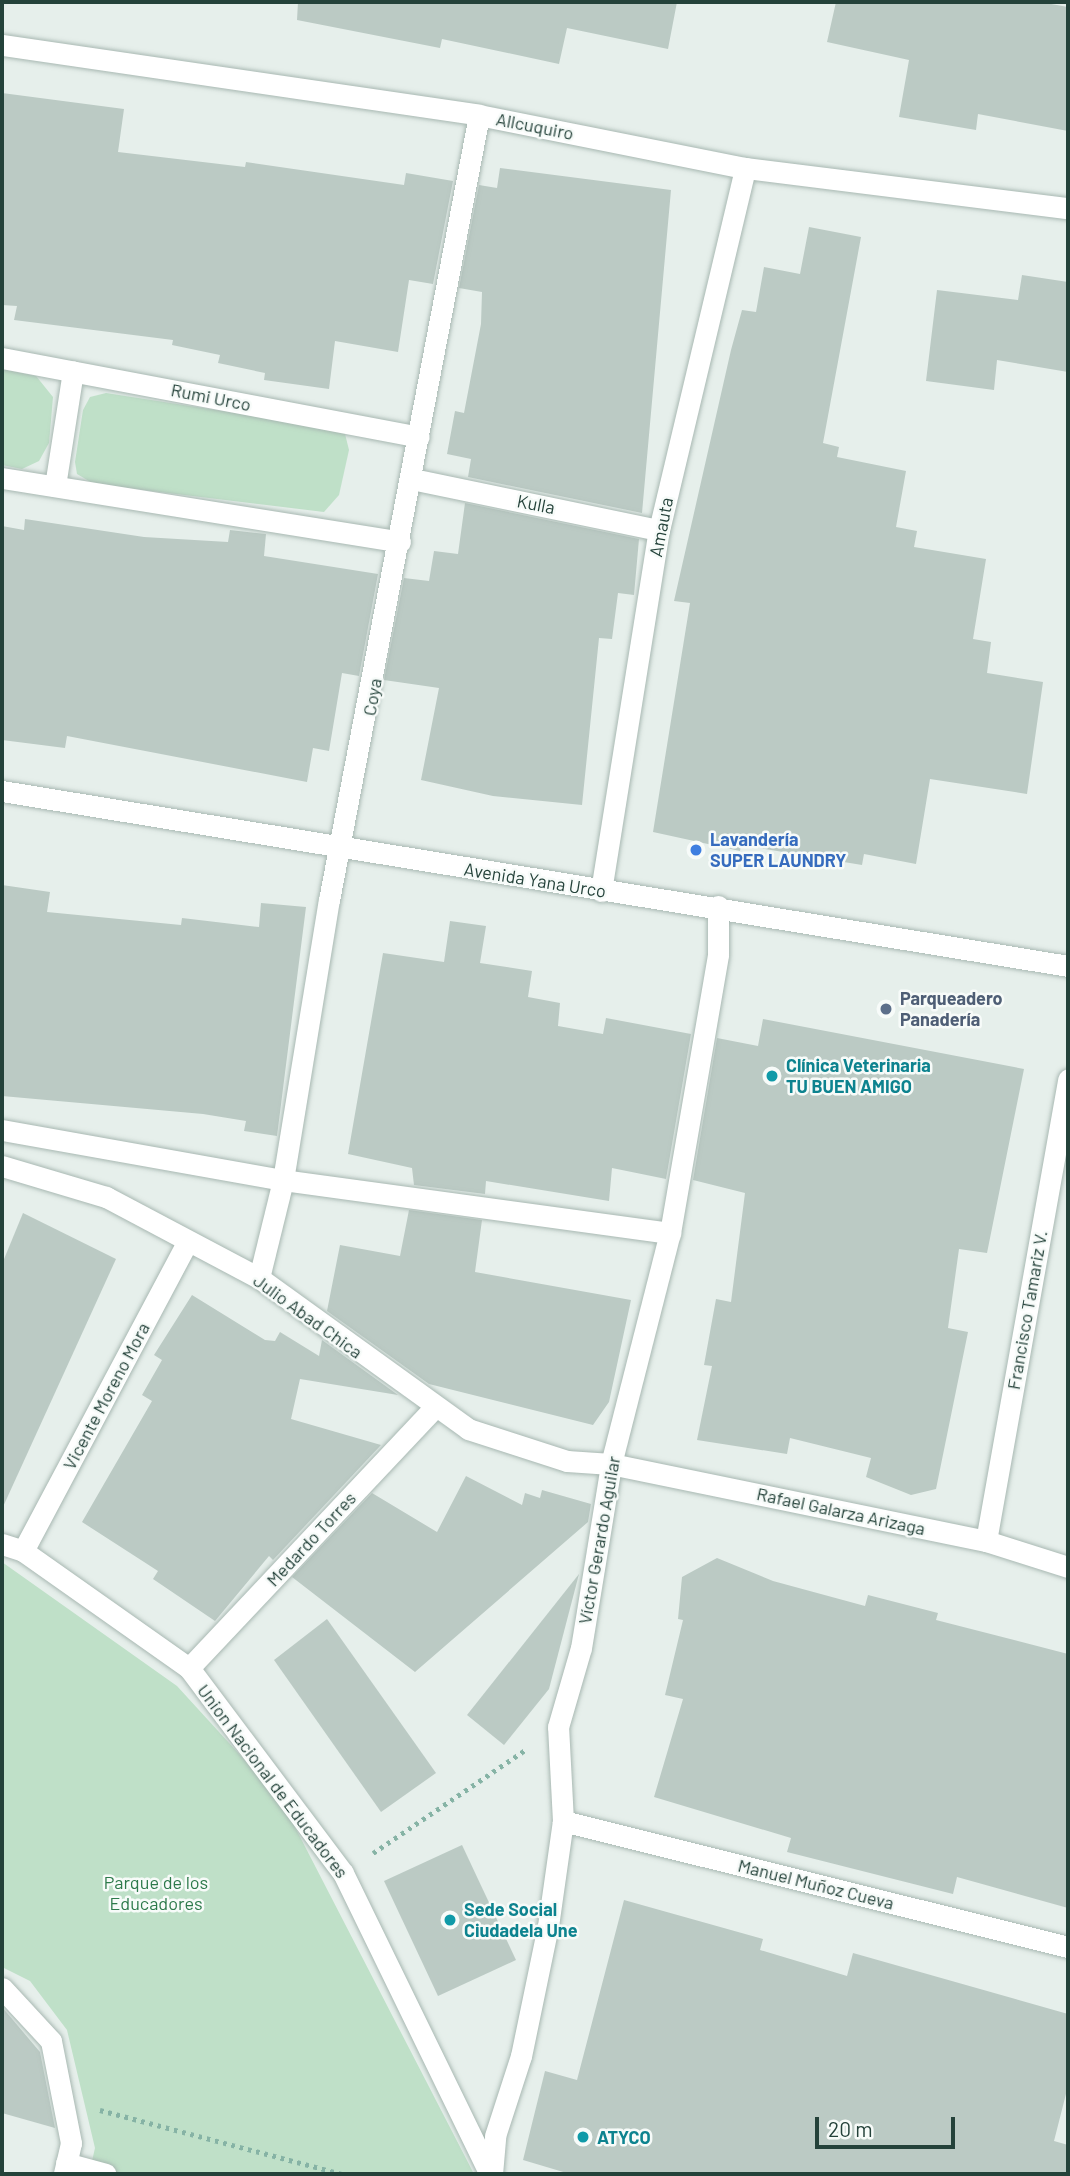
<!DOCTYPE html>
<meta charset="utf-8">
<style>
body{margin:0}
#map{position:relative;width:1070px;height:2176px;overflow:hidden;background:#e6efeb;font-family:Barlow,sans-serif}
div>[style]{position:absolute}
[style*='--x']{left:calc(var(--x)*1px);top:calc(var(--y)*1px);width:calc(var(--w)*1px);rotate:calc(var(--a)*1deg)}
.green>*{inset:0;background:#bfe0c8}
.building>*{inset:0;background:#bbcac4}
.path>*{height:4.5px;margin-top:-2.25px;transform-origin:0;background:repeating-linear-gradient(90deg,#86b3a5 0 3.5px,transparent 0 8.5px)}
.roads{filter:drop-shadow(0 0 2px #a8b8b2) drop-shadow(0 0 2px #a8b8b2)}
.minor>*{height:21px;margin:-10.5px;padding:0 10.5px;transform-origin:10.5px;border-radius:10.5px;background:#fff}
.dots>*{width:19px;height:19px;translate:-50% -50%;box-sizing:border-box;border:4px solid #f7fbf9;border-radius:50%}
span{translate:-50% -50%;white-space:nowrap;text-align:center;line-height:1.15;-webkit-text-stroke:5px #f7fbf9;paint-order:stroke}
.street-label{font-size:18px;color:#24423a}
.shop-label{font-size:18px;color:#366cbe;font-weight:700}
.left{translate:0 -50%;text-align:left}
.service-label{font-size:18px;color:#4e5e75;font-weight:700}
.culture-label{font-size:18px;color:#0d838f;font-weight:700}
.park-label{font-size:18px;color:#2d7a4b}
.frame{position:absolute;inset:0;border:4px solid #24423a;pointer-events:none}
.scale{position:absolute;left:815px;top:2117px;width:140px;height:32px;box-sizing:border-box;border:4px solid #24423a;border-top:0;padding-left:9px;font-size:21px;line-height:24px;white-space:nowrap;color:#24423a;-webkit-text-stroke:5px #f7fbf9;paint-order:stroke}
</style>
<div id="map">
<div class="green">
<div style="clip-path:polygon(2px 369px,36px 376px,53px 397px,49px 443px,39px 461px,22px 469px,2px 465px)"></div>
<div style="clip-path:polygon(106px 393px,344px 430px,349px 450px,339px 495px,324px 512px,94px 484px,77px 474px,75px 462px,83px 410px,90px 397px)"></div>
<div style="clip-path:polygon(2px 1562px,177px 1686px,281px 1800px,474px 2174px,89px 2174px,95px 2148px,67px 2030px,30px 1981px,2px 1967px)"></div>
</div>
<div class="building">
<div style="clip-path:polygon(298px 2px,677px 2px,668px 49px,567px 28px,559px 64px,442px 39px,440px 48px,297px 20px)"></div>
<div style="clip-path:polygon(836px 2px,1040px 2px,1068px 7px,1068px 131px,978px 114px,976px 130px,899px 117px,909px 60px,827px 42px)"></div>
<div style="clip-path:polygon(2px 93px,124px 109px,118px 152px,245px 167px,246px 162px,404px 185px,406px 173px,453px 181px,433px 284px,409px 280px,398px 352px,335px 341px,329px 389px,264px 380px,265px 373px,218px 363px,220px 355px,172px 345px,173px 340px,14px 320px,17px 306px,2px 305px)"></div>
<div style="clip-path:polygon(500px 168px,671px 190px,642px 513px,468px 477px,471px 459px,447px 454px,455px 411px,464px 413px,481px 324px,482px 292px,459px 288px,479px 185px,497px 188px)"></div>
<div style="clip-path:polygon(809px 227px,861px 237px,823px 443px,839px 447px,837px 457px,906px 471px,896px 527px,917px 531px,914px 547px,986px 559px,973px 639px,991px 642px,987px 673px,1043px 682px,1027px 794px,930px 779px,916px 864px,864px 854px,862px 865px,741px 845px,740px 851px,653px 832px,690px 603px,674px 601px,731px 350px,742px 310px,756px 312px,764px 267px,800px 274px)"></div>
<div style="clip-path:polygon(1022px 275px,1068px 282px,1068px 372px,997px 360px,994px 390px,926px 381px,937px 290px,1018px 300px)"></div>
<div style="clip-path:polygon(465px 503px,639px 539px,634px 595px,618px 593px,612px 639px,599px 638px,582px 805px,493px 796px,421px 780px,439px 688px,384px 680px,404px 578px,429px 581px,434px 551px,458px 554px)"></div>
<div style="clip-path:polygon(25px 519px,144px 537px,228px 542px,230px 530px,266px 534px,264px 556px,378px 574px,359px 676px,342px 673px,329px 751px,313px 748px,307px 782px,67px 736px,65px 748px,2px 740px,2px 526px,24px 530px)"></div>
<div style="clip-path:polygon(2px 885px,50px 892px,47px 912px,181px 925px,182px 918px,259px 927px,261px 903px,306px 907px,277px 1136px,244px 1131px,246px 1121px,203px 1114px,2px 1096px)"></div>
<div style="clip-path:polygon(450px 921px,486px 926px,480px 963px,532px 971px,528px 997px,560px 1003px,558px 1026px,603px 1034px,606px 1018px,691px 1034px,666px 1179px,612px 1168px,609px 1201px,486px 1181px,485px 1194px,414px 1185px,412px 1168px,348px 1154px,383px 953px,444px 962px)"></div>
<div style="clip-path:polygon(763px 1019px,1024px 1069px,987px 1253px,959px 1249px,948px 1328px,968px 1332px,936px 1489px,911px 1495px,866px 1477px,871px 1458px,790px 1438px,787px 1454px,697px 1440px,712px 1366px,704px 1365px,716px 1299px,731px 1302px,745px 1193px,693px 1180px,717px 1038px,758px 1046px)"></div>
<div style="clip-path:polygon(409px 1210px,482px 1220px,475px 1272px,631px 1300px,609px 1402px,593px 1425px,429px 1384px,327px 1311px,340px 1245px,400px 1256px)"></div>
<div style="clip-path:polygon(23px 1213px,116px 1259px,2px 1509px,2px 1264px)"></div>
<div style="clip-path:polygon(192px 1295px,265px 1340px,275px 1341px,280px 1332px,319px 1356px,322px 1340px,398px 1395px,300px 1379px,291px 1419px,381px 1445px,273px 1560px,269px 1556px,215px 1621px,153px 1579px,158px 1571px,82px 1522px,152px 1401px,142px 1395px,162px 1360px,154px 1355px)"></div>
<div style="clip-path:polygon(466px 1476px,522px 1505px,525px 1493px,540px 1498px,542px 1490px,591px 1504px,588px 1522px,415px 1672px,292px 1577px,372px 1493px,437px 1532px)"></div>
<div style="clip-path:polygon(717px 1558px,773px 1581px,865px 1606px,868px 1595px,938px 1613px,936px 1620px,1068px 1654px,1068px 1908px,957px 1877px,953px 1894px,787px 1852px,791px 1838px,654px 1797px,683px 1699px,665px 1695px,683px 1620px,678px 1619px,682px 1577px)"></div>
<div style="clip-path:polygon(579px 1574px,549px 1689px,504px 1745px,467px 1715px)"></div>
<div style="clip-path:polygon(327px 1619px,436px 1773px,381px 1812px,274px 1660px)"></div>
<div style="clip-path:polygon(462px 1845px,516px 1960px,438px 1996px,384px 1881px)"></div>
<div style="clip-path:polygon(624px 1900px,763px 1939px,760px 1950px,847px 1976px,853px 1953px,1068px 2014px,1068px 2086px,1054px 2141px,1068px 2145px,1068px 2174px,570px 2174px,523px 2160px,545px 2071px,577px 2080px)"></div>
<div style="clip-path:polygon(2px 2007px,40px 2052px,55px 2128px,2px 2113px)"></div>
</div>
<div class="path">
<div style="--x:373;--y:1853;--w:184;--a:-34.1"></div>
<div style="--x:100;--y:2110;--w:250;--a:14.8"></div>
</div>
<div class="roads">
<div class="minor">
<div style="--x:2;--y:45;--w:482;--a:8.3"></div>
<div style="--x:479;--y:115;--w:271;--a:11.3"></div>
<div style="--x:745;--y:168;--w:325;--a:7.1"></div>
<div style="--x:2;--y:358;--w:424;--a:10.7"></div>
<div style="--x:2;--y:478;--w:403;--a:9.1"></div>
<div style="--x:412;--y:479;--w:252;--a:11.7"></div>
<div style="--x:55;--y:486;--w:116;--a:-81.1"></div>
<div style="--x:2;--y:791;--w:1080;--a:9.32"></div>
<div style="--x:601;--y:891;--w:366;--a:-80.9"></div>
<div style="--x:659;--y:530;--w:372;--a:-76.6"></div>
<div style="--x:2;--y:1130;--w:285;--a:10.1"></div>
<div style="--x:283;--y:1180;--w:391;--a:7.8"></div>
<div style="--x:2;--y:1166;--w:109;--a:16.6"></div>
<div style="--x:106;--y:1197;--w:173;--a:27.9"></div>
<div style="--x:259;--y:1278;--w:258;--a:35.8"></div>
<div style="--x:468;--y:1429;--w:104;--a:17.9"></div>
<div style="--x:567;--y:1461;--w:44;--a:3.9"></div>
<div style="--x:611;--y:1464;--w:383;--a:11.6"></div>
<div style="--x:986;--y:1541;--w:86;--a:17.6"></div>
<div style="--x:259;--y:1278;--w:101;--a:-76.2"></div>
<div style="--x:283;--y:1180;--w:284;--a:-80.7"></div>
<div style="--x:329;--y:900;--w:799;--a:-79.18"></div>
<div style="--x:986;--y:1541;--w:469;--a:-79.9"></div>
<div style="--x:2;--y:1544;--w:22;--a:18"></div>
<div style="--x:23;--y:1551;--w:203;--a:35.2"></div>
<div style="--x:189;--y:1668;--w:256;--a:53.1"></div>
<div style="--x:343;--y:1873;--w:335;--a:64"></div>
<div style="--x:23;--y:1551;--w:351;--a:-62"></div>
<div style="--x:189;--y:1668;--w:356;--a:-46.7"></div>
<div style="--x:563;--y:1821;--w:520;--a:14.01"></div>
<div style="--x:2;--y:1988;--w:72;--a:47.2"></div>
<div style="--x:51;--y:2041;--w:104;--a:78.9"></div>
<div style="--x:71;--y:2143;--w:32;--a:103"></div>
<div style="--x:66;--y:2163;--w:41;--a:15.4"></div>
<div style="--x:492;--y:2174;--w:38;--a:-85"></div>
<div style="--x:495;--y:2136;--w:84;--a:-72"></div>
<div style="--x:521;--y:2056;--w:133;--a:-78.3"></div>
<div style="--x:548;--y:1926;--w:106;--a:-81.9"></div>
<div style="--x:563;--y:1821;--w:94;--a:-93"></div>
<div style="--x:558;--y:1727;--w:82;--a:-73.8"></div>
<div style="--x:581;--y:1648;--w:186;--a:-80.7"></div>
<div style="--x:611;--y:1464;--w:238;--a:-75.7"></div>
<div style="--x:670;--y:1233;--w:283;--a:-80.2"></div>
<div style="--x:718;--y:954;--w:48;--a:-90"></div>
</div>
</div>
<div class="dots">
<div style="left:696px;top:850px;background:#3f7fe0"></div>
<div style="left:886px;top:1009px;background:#5c6f8a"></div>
<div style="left:772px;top:1076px;background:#0f9aa8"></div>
<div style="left:450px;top:1920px;background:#0f9aa8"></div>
<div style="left:583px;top:2137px;background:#0f9aa8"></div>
</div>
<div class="street-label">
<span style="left:535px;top:126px;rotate:11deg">Allcuquiro</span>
<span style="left:211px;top:397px;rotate:11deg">Rumi Urco</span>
<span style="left:536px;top:504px;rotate:11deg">Kulla</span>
<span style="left:661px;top:527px;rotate:-79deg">Amauta</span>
<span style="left:372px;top:697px;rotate:-80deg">Coya</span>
<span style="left:535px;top:880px;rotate:9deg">Avenida Yana Urco</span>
<span style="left:1027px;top:1310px;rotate:-80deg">Francisco Tamariz V.</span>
<span style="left:308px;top:1316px;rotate:36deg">Julio Abad Chica</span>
<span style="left:106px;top:1396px;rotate:-62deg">Vicente Moreno Mora</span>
<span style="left:841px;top:1511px;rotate:12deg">Rafael Galarza Arizaga</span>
<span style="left:311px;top:1539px;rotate:-47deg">Medardo Torres</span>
<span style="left:599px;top:1540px;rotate:-80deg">Víctor Gerardo Aguilar</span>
<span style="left:273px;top:1781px;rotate:53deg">Union Nacional de Educadores</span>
<span style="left:816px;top:1884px;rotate:14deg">Manuel Muñoz Cueva</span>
</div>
<div class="shop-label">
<span class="left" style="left:710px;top:850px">Lavandería<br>SUPER LAUNDRY</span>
</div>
<div class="service-label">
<span class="left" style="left:900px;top:1009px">Parqueadero<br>Panadería</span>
</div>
<div class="culture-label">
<span class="left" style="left:786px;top:1076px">Clínica Veterinaria<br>TU BUEN AMIGO</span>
<span class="left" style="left:464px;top:1920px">Sede Social<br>Ciudadela Une</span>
<span class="left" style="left:597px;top:2137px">ATYCO</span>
</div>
<div class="park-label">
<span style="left:156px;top:1893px">Parque de los<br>Educadores</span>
</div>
<div class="frame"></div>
<div class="scale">20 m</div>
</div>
